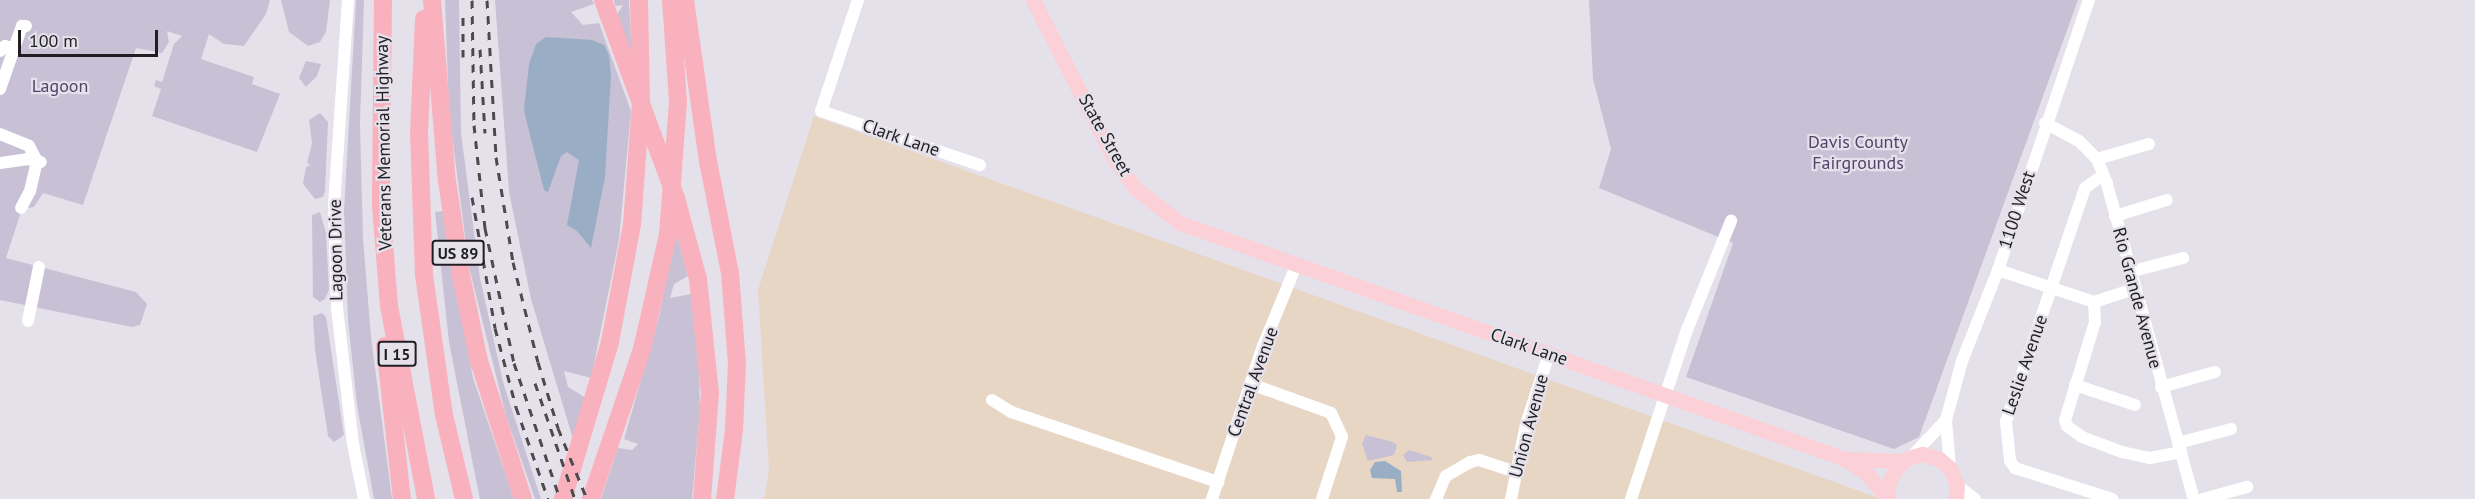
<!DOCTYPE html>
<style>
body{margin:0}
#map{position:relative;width:2475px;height:499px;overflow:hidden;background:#e5e1eb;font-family:"PT Sans",sans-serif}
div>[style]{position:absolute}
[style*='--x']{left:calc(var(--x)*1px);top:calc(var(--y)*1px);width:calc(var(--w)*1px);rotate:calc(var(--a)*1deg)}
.commercial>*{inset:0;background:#e8d6c5}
.green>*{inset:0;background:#c8c0d5}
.water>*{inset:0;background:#99aec5}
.minor>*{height:12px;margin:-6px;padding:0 6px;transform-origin:6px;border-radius:6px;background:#fff}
.major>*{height:15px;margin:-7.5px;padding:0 7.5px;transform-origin:7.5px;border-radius:7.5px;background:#fbd1d7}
.highway>*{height:18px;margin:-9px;padding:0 9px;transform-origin:9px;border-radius:9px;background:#f9b2bd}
.rail>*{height:3px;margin-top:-1.5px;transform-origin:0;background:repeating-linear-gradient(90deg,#4c4a4f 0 8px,transparent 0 16px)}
span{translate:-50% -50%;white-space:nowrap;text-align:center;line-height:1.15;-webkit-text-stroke:4.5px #e5e1eb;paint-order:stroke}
.shield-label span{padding:2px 4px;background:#e5e1eb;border:2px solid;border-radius:4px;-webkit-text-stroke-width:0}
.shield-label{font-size:16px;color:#1f1e22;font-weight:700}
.park-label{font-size:18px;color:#53416a}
.street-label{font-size:18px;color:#1f1e22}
.scale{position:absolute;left:18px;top:30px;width:140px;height:27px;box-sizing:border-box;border:3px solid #1f1e22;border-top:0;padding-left:8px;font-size:18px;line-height:21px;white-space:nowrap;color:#1f1e22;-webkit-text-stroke:4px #e5e1eb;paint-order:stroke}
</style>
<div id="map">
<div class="commercial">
<div style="clip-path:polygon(814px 116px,1879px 498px,1879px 499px,764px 499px,769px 470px,758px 290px)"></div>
</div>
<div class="green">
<div style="clip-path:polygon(0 0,270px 0,266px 14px,244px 46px,224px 44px,209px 34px,201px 59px,254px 77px,252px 84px,280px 94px,257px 152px,152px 116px,161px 89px,154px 86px,156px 80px,162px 82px,174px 44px,182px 36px,167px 31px,169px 42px,162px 53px,136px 48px,83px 205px,43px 193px,34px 207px,22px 209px,6px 258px,136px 292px,147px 304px,140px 325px,132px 327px,0 300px)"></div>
<div style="clip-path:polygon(281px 0,330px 0,326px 32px,320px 42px,308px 46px,289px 32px)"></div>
<div style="clip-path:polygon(356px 0,364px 0,360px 124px,363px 238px,371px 337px,392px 499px,374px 499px,357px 405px,348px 320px,344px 210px)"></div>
<div style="clip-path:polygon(445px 0,459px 0,461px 133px,480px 278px,503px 382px,541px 499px,535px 499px,506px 416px,469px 267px,449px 112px)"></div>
<div style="clip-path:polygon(495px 0,592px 0,594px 4px,571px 12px,583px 25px,599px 23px,631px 111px,619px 240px,591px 378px,564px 371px,568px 387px,586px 398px,573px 439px,531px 299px,509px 192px)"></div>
<div style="clip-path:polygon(614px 0,629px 0,632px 63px,616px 16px,623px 5px,615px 6px)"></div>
<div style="clip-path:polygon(1589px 0,2078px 0,1919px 437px,1894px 449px,1686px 377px,1733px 243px,1599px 188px,1611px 149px,1593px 79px)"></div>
<div style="clip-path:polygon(306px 61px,321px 64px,317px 76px,306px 87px,299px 78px)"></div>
<div style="clip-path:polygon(320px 113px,328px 122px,325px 191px,323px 197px,315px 199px,303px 184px,306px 167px,311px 165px,307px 163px,312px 143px,309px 120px)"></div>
<div style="clip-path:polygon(443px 211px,473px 378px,514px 499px,480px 499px,478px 490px,449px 342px,435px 212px)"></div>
<div style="clip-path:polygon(320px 212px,326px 233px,329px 290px,325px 299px,320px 302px,313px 297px,312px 215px)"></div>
<div style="clip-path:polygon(676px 231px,688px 276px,674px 284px,670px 298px,691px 294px,699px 368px,700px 410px,692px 499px,601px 499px,618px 448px,632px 450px,638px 444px,624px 439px,659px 317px)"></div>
<div style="clip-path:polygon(322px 313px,326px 317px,344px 435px,334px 442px,328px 436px,315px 350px,313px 316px)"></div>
<div style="clip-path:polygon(1366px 435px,1393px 442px,1397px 445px,1394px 455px,1368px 461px,1362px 444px)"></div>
<div style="clip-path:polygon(1409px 450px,1431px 457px,1433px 460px,1407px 462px,1403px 455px)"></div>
</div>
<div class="water">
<div style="clip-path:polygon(546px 37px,592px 40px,604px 45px,609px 55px,611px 75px,605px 177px,591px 248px,576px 230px,567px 225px,579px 160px,567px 152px,561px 156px,548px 192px,544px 190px,527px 123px,524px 110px,529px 64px,536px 44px)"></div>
<div style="clip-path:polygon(1375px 462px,1385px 461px,1401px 471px,1402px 492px,1397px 492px,1395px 479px,1372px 478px,1370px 470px)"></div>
</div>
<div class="minor">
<div style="--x:348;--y:0;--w:206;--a:93.9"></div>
<div style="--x:334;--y:206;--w:102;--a:88.3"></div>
<div style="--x:337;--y:308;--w:137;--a:83.3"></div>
<div style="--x:353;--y:444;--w:56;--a:78.7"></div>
<div style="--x:858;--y:0;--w:117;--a:108.4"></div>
<div style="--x:821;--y:111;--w:168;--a:18.8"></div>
<div style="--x:0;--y:51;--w:7;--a:-45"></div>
<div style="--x:5;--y:46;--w:9;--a:18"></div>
<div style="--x:0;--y:89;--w:67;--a:-70.8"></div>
<div style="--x:22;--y:26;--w:4;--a:0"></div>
<div style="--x:2045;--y:123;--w:38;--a:28"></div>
<div style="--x:2079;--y:141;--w:25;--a:45"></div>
<div style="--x:2097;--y:159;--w:27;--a:68"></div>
<div style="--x:2107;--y:184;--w:327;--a:74.6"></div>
<div style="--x:0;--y:134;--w:31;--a:22"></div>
<div style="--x:29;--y:146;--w:17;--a:62"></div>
<div style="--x:37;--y:161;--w:31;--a:103"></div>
<div style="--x:30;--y:191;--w:19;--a:118"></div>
<div style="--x:2097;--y:159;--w:54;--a:-16.1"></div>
<div style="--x:0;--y:163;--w:27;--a:-8"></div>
<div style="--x:27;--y:159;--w:14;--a:12"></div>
<div style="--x:2103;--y:175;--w:22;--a:144"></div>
<div style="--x:2085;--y:188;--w:247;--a:108.7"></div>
<div style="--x:2006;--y:422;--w:39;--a:84"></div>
<div style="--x:2010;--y:461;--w:9;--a:54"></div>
<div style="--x:2015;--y:468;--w:102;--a:17.7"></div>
<div style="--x:2115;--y:216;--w:54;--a:-17.1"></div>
<div style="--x:1998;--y:270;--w:101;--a:18.4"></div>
<div style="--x:2094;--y:302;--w:42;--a:-18"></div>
<div style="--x:2129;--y:272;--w:56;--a:-14.5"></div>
<div style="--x:2094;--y:302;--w:20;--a:87"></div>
<div style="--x:2095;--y:322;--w:102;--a:107"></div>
<div style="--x:2065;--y:420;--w:6;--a:72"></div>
<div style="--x:2067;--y:426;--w:19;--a:36"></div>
<div style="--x:2082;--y:437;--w:43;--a:20.6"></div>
<div style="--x:2122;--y:452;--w:29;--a:12"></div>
<div style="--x:2150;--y:458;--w:32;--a:-11"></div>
<div style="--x:28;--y:321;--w:55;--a:-78.5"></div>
<div style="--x:1251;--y:384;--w:85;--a:19.9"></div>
<div style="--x:1331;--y:413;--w:26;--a:65"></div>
<div style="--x:1342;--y:437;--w:65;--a:107.9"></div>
<div style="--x:2075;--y:385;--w:63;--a:18.4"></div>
<div style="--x:2161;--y:387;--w:56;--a:-15.5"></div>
<div style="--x:992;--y:400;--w:22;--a:32"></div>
<div style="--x:1011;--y:412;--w:219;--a:18.7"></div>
<div style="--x:2178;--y:443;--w:55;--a:-14.8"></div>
<div style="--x:1912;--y:456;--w:50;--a:-46.6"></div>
<div style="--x:1950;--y:468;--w:48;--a:-94.8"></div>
<div style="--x:1946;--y:420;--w:61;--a:-74.8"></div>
<div style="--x:1962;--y:361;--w:98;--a:-68.4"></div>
<div style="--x:1998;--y:270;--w:285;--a:-71.4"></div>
<div style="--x:1957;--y:485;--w:23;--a:38"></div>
<div style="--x:1212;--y:499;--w:161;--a:-71.6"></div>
<div style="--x:1263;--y:346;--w:87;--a:-67.6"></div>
<div style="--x:1436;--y:499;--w:25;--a:-67"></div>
<div style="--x:1446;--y:476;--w:28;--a:-30"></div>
<div style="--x:1470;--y:462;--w:9;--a:-13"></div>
<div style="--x:1479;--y:460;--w:38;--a:18"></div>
<div style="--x:1511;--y:499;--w:76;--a:-78.7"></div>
<div style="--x:1526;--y:424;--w:74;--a:-71.8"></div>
<div style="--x:1631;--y:499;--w:178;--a:-71.7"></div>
<div style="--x:1687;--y:330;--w:118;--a:-68"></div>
<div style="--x:2203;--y:499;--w:46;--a:-15.3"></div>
</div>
<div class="major">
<div style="--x:1033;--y:0;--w:181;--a:63"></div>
<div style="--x:1115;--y:161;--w:35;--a:53"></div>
<div style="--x:1136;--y:189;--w:56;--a:37.7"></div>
<div style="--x:1180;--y:223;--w:706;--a:19.54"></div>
<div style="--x:1845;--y:459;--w:27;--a:34"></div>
<div style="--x:1867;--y:474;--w:31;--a:50"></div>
<div style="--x:1846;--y:459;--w:57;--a:2"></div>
<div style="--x:1887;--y:499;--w:17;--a:-83"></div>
<div style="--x:1889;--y:482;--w:17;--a:-62"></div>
<div style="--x:1897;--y:467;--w:14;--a:-39"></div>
<div style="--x:1908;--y:458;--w:15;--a:-16"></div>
<div style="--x:1922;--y:454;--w:18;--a:16"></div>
<div style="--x:1939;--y:459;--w:14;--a:39"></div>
<div style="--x:1950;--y:468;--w:18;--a:68"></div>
<div style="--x:1957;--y:485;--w:14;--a:94"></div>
</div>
<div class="highway">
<div style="--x:383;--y:0;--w:206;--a:90.6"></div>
<div style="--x:381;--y:206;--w:100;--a:85.4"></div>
<div style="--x:389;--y:306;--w:197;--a:79.1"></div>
<div style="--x:432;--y:0;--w:182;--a:85.3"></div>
<div style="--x:447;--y:181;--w:95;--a:81.5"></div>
<div style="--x:461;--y:275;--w:88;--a:78.2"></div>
<div style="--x:479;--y:361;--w:145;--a:72.3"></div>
<div style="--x:603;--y:0;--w:211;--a:69.8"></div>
<div style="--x:676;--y:198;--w:84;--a:74.8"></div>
<div style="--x:698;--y:279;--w:115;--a:84"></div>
<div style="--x:710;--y:393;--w:106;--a:94.3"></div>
<div style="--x:685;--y:0;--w:163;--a:81.9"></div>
<div style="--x:708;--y:161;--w:114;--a:78.9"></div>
<div style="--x:730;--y:273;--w:91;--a:85.6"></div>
<div style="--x:737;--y:364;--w:66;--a:92.6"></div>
<div style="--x:734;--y:430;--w:70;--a:97.4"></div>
<div style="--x:424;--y:19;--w:113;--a:92.5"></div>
<div style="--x:419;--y:132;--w:143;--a:88"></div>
<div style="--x:424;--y:275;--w:141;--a:81.9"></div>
<div style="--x:444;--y:415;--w:86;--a:76.6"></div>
<div style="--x:385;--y:346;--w:154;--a:83.7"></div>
<div style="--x:563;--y:499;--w:164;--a:-73.3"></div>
<div style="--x:610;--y:342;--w:119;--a:-79.4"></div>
<div style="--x:632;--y:225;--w:122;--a:-85.8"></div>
<div style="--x:641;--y:103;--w:103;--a:-91.1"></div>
<div style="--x:591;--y:499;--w:158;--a:-71.2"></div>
<div style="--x:642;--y:349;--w:117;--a:-77.2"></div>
<div style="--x:668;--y:235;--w:133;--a:-85.7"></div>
<div style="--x:678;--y:102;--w:102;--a:-93.9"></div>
</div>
<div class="rail">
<div style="--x:472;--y:0;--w:125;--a:89.1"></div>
<div style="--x:474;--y:125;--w:104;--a:83.9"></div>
<div style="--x:485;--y:228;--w:138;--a:77.9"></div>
<div style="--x:514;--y:363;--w:144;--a:71.3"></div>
<div style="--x:487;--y:0;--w:157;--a:86.7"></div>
<div style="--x:496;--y:157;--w:106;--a:80.8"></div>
<div style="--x:513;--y:262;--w:103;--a:76"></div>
<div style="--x:538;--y:362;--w:69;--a:73.1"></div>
<div style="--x:558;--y:428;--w:77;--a:67.8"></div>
<div style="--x:480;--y:49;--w:84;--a:86.6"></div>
<div style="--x:463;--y:57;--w:42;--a:-90"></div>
<div style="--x:472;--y:197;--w:133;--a:80"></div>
<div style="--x:495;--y:328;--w:82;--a:75.1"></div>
<div style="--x:516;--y:407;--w:97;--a:70.8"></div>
<div style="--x:535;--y:383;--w:123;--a:71"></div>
</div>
<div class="shield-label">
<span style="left:458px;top:253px">US 89</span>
<span style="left:397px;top:354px">I 15</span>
</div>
<div class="park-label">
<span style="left:60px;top:86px">Lagoon</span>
<span style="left:1858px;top:153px">Davis County<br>Fairgrounds</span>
</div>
<div class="street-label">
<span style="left:1105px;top:135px;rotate:61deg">State Street</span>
<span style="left:901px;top:138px;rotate:19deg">Clark Lane</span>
<span style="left:384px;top:143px;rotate:-91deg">Veterans Memorial Highway</span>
<span style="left:2017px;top:210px;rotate:-72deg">1100 West</span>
<span style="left:336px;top:250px;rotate:-91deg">Lagoon Drive</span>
<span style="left:2137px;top:298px;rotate:75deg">Rio Grande Avenue</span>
<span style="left:1529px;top:347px;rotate:19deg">Clark Lane</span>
<span style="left:2025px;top:365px;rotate:-71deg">Leslie Avenue</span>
<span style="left:1253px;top:382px;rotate:-70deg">Central Avenue</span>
<span style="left:1529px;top:426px;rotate:-75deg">Union Avenue</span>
</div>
<div class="scale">100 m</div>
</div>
